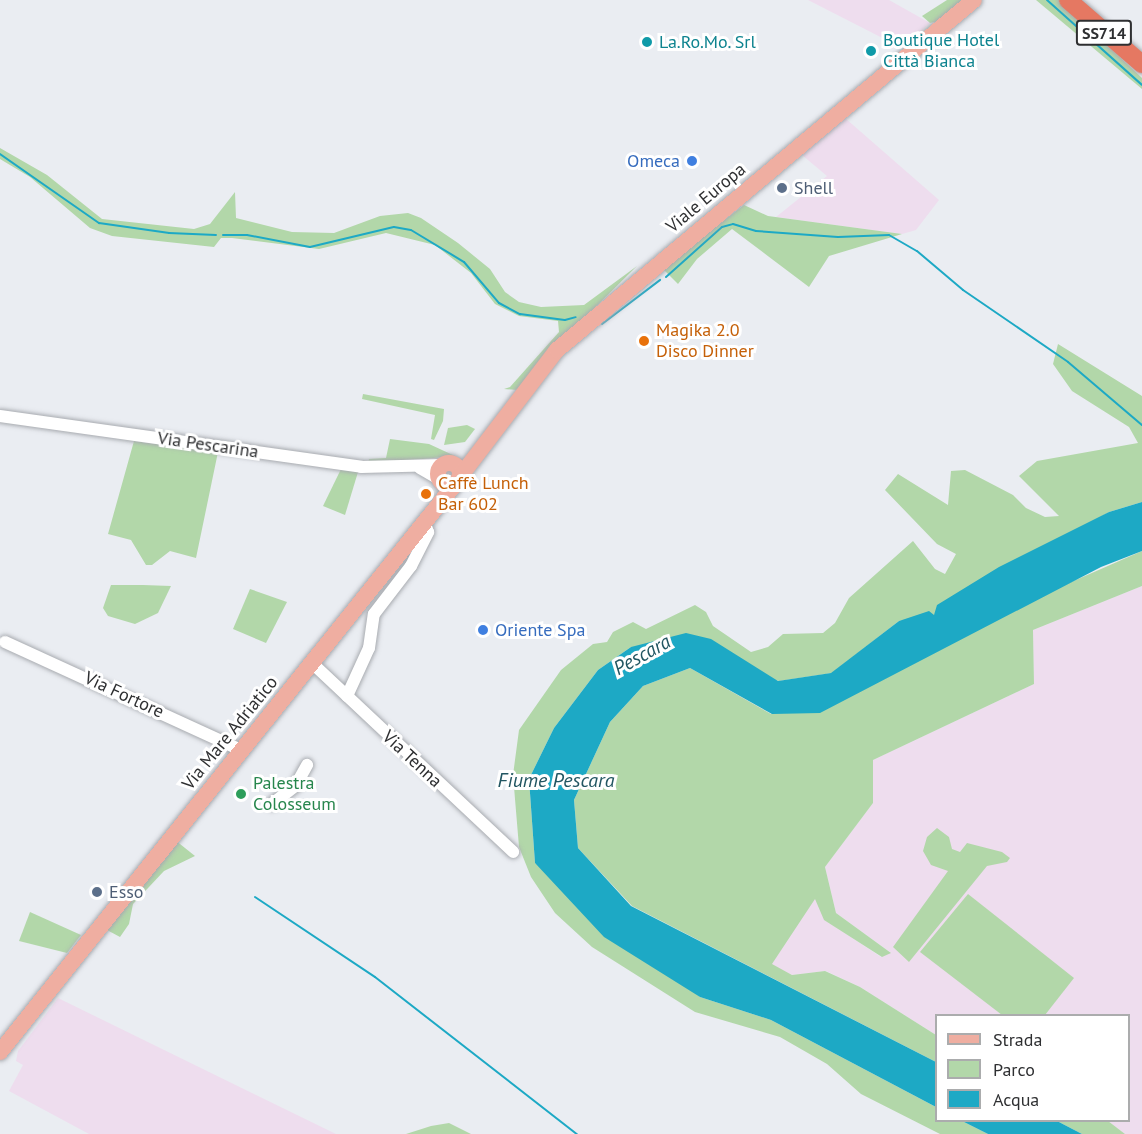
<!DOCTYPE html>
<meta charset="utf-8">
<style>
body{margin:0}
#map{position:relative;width:1142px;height:1134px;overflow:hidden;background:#eaedf2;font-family:"PT Sans",sans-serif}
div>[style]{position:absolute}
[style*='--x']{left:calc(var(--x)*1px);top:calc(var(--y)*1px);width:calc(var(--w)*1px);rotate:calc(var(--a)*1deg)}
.industrial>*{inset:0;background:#ede}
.green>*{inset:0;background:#b2d7a9}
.water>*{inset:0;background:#1da9c5}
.stream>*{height:2px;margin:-1px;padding:0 1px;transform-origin:1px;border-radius:1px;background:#1da9c5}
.roads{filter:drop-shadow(0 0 2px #a8abb0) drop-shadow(0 0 2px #a8abb0)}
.minor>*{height:12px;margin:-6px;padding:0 6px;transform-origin:6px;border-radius:6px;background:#fff}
.major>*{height:16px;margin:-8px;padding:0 8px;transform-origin:8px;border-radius:8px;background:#efaea1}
.major>.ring{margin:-8px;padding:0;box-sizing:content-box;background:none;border:16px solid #efaea1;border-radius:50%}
.highway>*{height:18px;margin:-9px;padding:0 9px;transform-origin:9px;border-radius:9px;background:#e57862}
.dots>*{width:16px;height:16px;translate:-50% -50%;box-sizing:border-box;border:3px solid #fff;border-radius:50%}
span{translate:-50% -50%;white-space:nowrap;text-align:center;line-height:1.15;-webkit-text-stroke:6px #fff;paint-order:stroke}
.shield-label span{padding:2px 4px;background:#fff;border:2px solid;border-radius:4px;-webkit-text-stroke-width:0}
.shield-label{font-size:16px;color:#2e2f31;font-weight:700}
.culture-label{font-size:18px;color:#0d838f}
.left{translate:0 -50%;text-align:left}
.shop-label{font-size:18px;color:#366cbe}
.right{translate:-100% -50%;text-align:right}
.service-label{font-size:18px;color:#4e5e75}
.street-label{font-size:18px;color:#2e2f31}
.food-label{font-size:18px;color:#c56008}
.leisure-label{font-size:18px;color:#27864d}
.water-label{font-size:20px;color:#225662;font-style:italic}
.legend{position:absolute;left:935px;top:1014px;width:195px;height:108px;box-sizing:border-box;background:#fff;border:2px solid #abacad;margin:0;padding:8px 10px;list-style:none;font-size:18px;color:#2e2f31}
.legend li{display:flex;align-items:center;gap:12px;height:30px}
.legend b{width:30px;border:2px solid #abacad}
</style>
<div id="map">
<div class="industrial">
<div style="clip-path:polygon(808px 0,889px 0,930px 23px,902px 48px)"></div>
<div style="clip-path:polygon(845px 118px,939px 200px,916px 230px,902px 234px,776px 217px,827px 176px,802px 155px)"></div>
<div style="clip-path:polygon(1142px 586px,1142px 1134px,1125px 1134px,1108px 1121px,1128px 1120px,1128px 1016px,936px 1016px,936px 1035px,860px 987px,826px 971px,792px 975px,771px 965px,815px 898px,825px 920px,881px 957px,890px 952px,836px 913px,825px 867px,873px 803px,873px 760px,1034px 684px,1033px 630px)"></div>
<div style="clip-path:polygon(58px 998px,156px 1046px,336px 1134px,89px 1134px,9px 1091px,23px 1065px,16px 1061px,18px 1051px)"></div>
</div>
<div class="green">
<div style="clip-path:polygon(947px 0,963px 0,939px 21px,930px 23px,922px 16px)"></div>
<div style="clip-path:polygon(1036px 0,1059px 0,1142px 78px,1142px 89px)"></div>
<div style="clip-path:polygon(0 148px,47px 175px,102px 219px,194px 229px,210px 224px,235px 192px,236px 218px,292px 232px,334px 233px,380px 216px,408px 213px,421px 218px,458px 243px,490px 269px,505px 292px,519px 302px,541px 307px,584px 305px,637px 266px,556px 346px,518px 390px,504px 389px,510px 387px,559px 332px,558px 321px,519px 316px,495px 304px,471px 273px,435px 245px,386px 233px,319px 249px,232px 238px,221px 238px,214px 247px,112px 236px,90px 228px,30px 177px,0 159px)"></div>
<div style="clip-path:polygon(744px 205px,768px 216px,902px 234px,829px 256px,809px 287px,732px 229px,697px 259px,678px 284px,662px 268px)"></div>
<div style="clip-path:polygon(1058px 344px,1142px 396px,1142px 502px,1109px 512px,934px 615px,899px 621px,832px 673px,779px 681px,631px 647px,598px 670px,554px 728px,529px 779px,535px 863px,700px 997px,771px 1020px,936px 1107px,936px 1120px,962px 1121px,988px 1134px,940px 1134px,861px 1094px,827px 1064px,780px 1037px,695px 1012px,592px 947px,555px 913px,531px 877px,519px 847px,513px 775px,519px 730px,561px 670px,593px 644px,607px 642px,613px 632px,633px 622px,646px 629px,695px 605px,706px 612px,713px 626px,751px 652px,768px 647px,783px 634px,823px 633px,835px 623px,849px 598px,913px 541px,935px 569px,945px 574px,956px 554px,937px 544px,885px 490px,898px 474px,948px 505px,951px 471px,965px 470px,1013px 495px,1026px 508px,1045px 517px,1059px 516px,1019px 476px,1037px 461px,1138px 443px,1129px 427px,1072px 391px,1053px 364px)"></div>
<div style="clip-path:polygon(363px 394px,444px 409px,443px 421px,434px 440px,431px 439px,435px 415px,362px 399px)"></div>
<div style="clip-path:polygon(467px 425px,475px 429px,465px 442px,444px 445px,448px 428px)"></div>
<div style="clip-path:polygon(390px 439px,429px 444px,455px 456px,368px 464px,369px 459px,386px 458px)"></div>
<div style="clip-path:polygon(134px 441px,218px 452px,196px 558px,170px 551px,152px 565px,146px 565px,131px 540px,108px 534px)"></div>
<div style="clip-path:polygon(341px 469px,358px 472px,345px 515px,323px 506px)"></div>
<div style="clip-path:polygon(1142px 551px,1142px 586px,1033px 630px,1034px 684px,873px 760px,873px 803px,825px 867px,836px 913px,891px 953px,882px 957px,824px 920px,815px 899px,772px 964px,792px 975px,825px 971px,860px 987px,936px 1035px,936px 1062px,632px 906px,578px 848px,574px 800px,610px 722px,643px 686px,690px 668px,771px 714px)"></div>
<div style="clip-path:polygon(111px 585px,143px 585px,171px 586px,158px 613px,135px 624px,108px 616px,103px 608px)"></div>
<div style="clip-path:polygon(250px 589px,287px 602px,266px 643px,233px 629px)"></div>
<div style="clip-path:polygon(937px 828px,949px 837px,952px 849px,960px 852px,967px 843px,1002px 852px,1010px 858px,1007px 862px,987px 866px,909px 962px,893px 947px,948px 871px,931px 865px,923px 851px,927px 837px)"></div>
<div style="clip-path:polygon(175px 840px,195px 856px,164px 871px,133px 904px,129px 924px,120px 937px,107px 930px)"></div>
<div style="clip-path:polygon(968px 894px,1074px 978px,1045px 1015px,1002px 1015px,920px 952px)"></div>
<div style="clip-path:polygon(30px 912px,81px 935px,67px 953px,19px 941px)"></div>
<div style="clip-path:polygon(1057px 1121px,1108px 1121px,1125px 1134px,1082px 1134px)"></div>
<div style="clip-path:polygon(449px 1123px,471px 1134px,406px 1134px,431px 1126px)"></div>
</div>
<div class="water">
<div style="clip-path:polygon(1142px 502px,1142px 551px,1101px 567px,820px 713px,772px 714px,690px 668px,643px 686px,610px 722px,574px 800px,578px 848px,631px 906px,936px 1062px,936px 1107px,771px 1020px,700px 997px,604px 937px,535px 863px,529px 779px,554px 728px,598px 670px,631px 647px,686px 633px,711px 639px,778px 681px,831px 673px,899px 621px,929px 611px,934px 615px,937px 605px,999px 567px,1109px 512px)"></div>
<div style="clip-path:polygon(962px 1121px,1057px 1121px,1082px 1134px,988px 1134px)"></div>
</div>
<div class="stream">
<div style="--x:1047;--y:0;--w:127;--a:41.8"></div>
<div style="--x:0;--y:154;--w:121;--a:34.9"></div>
<div style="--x:99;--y:223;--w:71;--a:8.1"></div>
<div style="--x:169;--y:233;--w:47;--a:2.4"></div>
<div style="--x:223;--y:235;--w:24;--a:0"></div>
<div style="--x:247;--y:235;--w:64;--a:10.8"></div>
<div style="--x:310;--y:247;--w:86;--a:-13.4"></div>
<div style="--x:394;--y:227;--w:17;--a:10"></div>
<div style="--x:411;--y:230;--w:62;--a:31.1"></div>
<div style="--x:464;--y:262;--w:54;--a:49.5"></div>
<div style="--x:499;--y:303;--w:24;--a:28"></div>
<div style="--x:520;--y:314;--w:45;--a:7.6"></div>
<div style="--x:565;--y:320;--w:11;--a:-15"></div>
<div style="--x:666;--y:277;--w:75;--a:-41.8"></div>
<div style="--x:722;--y:227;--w:11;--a:-15"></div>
<div style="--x:733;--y:224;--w:24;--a:17"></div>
<div style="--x:756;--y:231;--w:82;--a:4.2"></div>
<div style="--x:838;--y:237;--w:51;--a:-2.2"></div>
<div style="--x:889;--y:235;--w:32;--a:30"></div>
<div style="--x:917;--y:251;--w:60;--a:40.3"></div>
<div style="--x:963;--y:290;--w:127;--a:34.4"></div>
<div style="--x:1068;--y:362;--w:97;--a:40.4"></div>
<div style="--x:602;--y:324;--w:73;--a:-37.2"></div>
<div style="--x:255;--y:897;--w:144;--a:33.7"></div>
<div style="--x:375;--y:977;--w:256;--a:37.9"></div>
</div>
<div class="roads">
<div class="minor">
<div style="--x:0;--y:416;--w:365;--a:8"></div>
<div style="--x:361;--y:467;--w:81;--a:-1.4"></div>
<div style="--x:420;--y:468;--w:22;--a:30"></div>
<div style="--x:5;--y:642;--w:260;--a:24.6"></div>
<div style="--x:312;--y:663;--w:276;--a:43.2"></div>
<div style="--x:347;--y:696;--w:53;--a:-65.4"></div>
<div style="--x:369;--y:648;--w:34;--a:-82"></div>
<div style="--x:374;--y:614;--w:61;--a:-52.4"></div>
<div style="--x:411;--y:566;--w:38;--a:-63"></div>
<div style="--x:428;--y:532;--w:12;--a:-110"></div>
<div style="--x:272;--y:804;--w:31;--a:-38"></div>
<div style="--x:296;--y:785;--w:23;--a:-61"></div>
</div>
<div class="major">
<div class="ring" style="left:438px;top:463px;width:6px;height:6px"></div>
<div style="--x:459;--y:478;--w:161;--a:-52.6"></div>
<div style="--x:557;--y:350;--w:544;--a:-40.01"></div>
<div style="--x:0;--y:1052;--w:729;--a:-51.29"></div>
</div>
<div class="highway">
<div style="--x:1068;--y:0;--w:98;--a:40.9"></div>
</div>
</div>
<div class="dots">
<div style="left:647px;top:42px;background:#0f9aa8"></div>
<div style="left:871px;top:51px;background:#0f9aa8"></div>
<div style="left:692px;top:161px;background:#3f7fe0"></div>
<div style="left:782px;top:188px;background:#5c6f8a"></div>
<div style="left:644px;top:341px;background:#e8710a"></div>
<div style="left:426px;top:494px;background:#e8710a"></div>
<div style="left:483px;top:630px;background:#3f7fe0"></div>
<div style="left:241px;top:794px;background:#2e9e5b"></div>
<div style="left:97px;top:892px;background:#5c6f8a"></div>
</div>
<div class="shield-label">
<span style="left:1104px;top:33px">SS714</span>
</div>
<div class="culture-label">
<span class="left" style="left:883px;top:51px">Boutique Hotel<br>Città Bianca</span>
<span class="left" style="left:659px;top:42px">La.Ro.Mo. Srl</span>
</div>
<div class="shop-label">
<span class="right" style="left:680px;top:161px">Omeca</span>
<span class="left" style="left:495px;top:630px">Oriente Spa</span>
</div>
<div class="service-label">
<span class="left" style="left:794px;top:188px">Shell</span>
<span class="left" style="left:109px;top:892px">Esso</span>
</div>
<div class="street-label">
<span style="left:706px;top:198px;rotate:-40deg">Viale Europa</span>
<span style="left:208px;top:445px;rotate:8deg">Via Pescarina</span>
<span style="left:124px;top:695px;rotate:25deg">Via Fortore</span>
<span style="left:230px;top:733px;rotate:-51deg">Via Mare Adriatico</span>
<span style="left:412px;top:759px;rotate:43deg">Via Tenna</span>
</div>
<div class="food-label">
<span class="left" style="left:656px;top:341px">Magika 2.0<br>Disco Dinner</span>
<span class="left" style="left:438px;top:494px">Caffè Lunch<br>Bar 602</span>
</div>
<div class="leisure-label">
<span class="left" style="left:253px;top:794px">Palestra<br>Colosseum</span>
</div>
<div class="water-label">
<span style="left:642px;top:655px;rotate:-29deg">Pescara</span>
<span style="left:556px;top:780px">Fiume Pescara</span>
</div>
<ul class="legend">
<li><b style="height:8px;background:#efaea1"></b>Strada</li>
<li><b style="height:16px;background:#b2d7a9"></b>Parco</li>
<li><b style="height:16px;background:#1da9c5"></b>Acqua</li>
</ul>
</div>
